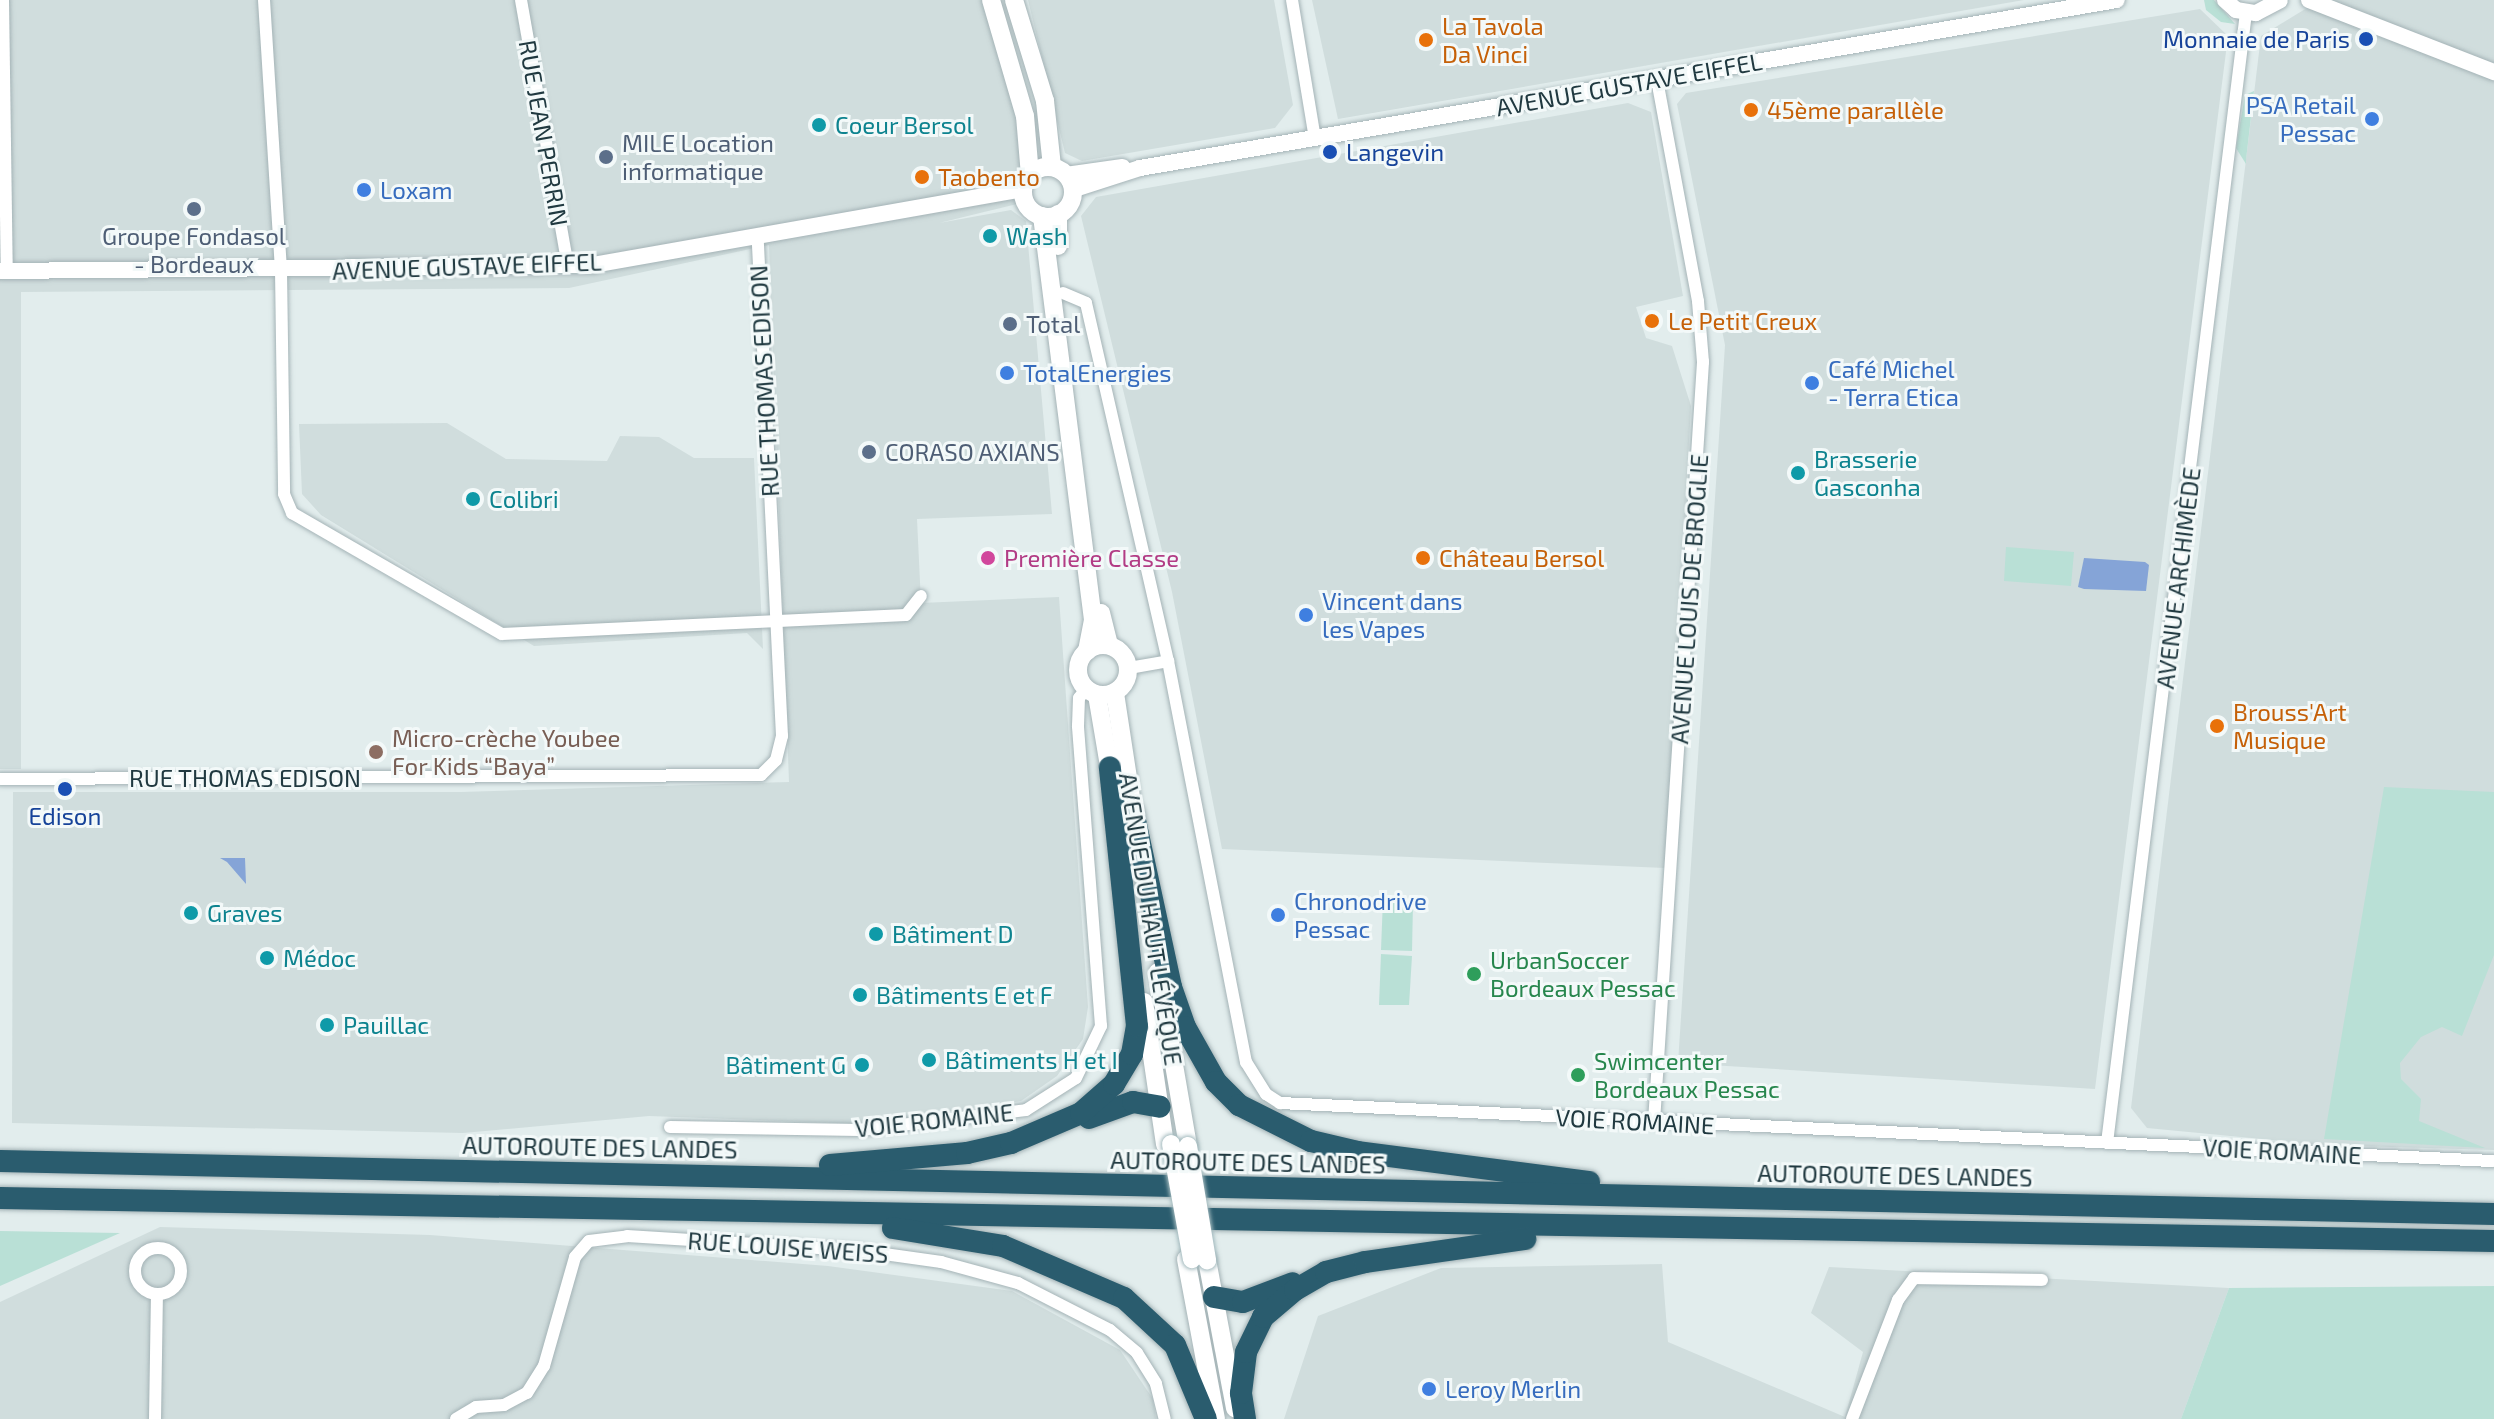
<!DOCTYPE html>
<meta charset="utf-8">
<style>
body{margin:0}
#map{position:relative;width:2494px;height:1419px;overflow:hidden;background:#e2eded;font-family:"Exo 2",sans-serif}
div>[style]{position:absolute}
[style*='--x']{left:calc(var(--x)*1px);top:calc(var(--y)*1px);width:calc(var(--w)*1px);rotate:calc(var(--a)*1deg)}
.built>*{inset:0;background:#d0dddd}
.green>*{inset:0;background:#b9e0d6}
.water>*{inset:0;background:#85a4d7}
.roads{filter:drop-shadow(0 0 2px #a4b3b6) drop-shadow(0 0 2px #a4b3b6)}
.minor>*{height:12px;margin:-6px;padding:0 6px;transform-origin:6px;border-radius:6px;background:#fff}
.minor>.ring{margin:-6px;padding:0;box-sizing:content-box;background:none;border:12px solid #fff;border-radius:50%}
.tertiary>*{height:16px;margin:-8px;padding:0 8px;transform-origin:8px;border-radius:8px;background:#fff}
.secondary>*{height:18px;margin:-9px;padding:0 9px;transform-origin:9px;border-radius:9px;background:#fff}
.secondary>.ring{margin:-9px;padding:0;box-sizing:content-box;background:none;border:18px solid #fff;border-radius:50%}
.motorway>*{height:22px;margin:-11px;padding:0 11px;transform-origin:11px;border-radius:11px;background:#2a5c6e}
.bridges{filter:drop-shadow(0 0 2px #a2b9bd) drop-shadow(0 0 2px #a2b9bd)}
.secondary-bridge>*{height:18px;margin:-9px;padding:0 9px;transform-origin:9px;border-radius:9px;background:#fff}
.dots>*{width:22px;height:22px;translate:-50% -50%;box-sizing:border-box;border:4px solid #f3f9f9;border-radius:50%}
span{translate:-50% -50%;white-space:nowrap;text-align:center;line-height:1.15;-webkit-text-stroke:6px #f3f9f9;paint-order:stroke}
.food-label{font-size:24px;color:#c56008}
.left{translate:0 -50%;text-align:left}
.transit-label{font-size:24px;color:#164399}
.right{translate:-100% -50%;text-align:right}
.street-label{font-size:24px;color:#203940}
.shop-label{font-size:24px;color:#366cbe}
.culture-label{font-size:24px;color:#0d838f}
.service-label{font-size:24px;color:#4e5e75}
.hotel-label{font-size:24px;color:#b23c85}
.education-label{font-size:24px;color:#785e54}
.leisure-label{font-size:24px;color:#27864d}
</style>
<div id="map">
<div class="built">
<div style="clip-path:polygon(0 0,993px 0,1028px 166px,1013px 186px,1017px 204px,939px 223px,1011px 210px,1026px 221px,1052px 514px,917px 519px,921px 603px,1059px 597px,1088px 1007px,1083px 1039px,1057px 1076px,1021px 1101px,864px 1124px,649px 1116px,463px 1133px,12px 1123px,13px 792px,461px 792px,789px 782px,769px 245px,569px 288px,21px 292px,21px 769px,0 769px)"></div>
<div style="clip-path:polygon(1028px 0,1274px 0,1293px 105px,1275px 128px,1082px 161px,1065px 153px)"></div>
<div style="clip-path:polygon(1312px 0,2024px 0,1338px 119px)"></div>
<div style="clip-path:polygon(2320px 0,2494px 0,2494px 1150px,2323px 1145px,2147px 1128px,2131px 1108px,2261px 36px)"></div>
<div style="clip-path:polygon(2200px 9px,2228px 36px,2095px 1089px,1678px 1063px,1725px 345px,1677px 104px,1686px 93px)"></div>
<div style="clip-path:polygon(1628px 103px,1651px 112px,1683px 296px,1636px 307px,1646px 338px,1672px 346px,1691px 406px,1665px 868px,1222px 849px,1172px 592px,1081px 216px,1096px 197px)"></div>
<div style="clip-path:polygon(447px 423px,506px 459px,607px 461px,620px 436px,659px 437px,694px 458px,754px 458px,763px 649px,747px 633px,534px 646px,321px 515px,302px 494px,299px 424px)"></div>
<div style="clip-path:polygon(160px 1227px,430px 1235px,828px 1266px,1012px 1291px,1120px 1350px,1153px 1399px,1156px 1419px,0 1419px,0 1302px)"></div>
<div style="clip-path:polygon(1662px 1264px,1668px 1342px,1845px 1417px,1863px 1352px,1811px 1313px,1829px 1267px,2229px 1288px,2181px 1419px,1284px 1419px,1318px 1316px,1441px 1268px)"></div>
</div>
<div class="green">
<div style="clip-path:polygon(2204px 0,2214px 0,2235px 24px,2221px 22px,2206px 10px)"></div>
<div style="clip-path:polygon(2254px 91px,2246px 160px,2246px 164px,2236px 148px,2245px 95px)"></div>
<div style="clip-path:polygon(2006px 547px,2074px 552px,2071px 586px,2004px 581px)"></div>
<div style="clip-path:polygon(2384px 787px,2494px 792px,2494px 955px,2462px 1036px,2442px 1027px,2421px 1037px,2400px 1063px,2401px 1079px,2421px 1099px,2419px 1121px,2485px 1148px,2324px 1139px)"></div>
<div style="clip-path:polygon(1383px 899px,1413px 903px,1412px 951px,1381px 950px)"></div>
<div style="clip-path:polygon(1381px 954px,1412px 956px,1409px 1005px,1379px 1005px)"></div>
<div style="clip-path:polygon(0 1231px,120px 1233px,0 1286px)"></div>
<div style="clip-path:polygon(2494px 1286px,2494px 1419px,2181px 1419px,2229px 1288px)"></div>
</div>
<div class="water">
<div style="clip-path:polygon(2084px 558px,2145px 562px,2149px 565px,2146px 591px,2084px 589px,2078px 587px)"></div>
<div style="clip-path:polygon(220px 858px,245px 858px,246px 884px,227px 862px)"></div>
</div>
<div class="roads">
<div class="minor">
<div style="--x:3;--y:0;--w:271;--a:89.2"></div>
<div style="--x:264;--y:0;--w:271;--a:86.4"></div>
<div style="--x:281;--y:270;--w:224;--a:89.2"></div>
<div style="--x:284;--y:494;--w:21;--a:67"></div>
<div style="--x:292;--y:513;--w:242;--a:30"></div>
<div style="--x:502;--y:634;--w:404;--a:-2.7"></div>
<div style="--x:906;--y:615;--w:24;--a:-52"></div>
<div style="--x:521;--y:0;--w:271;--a:80"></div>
<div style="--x:1292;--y:0;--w:141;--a:80.6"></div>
<div style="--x:1063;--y:293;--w:25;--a:23"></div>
<div style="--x:1086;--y:303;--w:367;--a:77.1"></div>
<div style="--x:1129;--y:668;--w:40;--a:-10"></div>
<div style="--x:1168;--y:661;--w:409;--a:79"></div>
<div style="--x:1246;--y:1062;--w:38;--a:58"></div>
<div style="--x:1266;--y:1094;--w:17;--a:33"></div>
<div style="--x:1280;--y:1103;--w:1215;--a:2.74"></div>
<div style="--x:0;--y:779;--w:761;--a:-0.3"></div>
<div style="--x:761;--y:775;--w:21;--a:-45"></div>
<div style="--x:776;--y:760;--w:25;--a:-76"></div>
<div style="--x:782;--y:736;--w:499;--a:-92.8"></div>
<div style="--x:1654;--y:1122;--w:762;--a:-86.31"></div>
<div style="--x:1703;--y:362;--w:61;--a:-94.7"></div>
<div style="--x:1698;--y:301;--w:225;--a:-100.5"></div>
<div style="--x:670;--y:1127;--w:189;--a:0.9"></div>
<div style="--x:859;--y:1130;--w:168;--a:-6.8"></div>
<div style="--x:1026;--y:1110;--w:59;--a:-32.6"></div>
<div style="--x:1076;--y:1078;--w:58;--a:-64.3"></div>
<div style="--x:1101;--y:1026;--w:301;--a:-94.4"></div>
<div style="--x:1078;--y:726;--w:28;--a:-88"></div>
<div style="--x:1079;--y:698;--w:11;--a:-52"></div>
<div style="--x:2107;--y:1143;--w:1139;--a:-82.99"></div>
<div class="ring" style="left:135px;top:1248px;width:34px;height:34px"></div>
<div style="--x:155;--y:1419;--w:125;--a:-89.1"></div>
<div style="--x:456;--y:1419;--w:23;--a:-31"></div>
<div style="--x:476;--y:1407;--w:28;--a:-4"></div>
<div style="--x:504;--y:1405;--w:26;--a:-28"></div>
<div style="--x:527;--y:1393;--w:32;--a:-58"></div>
<div style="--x:544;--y:1366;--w:113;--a:-74.1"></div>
<div style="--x:575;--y:1257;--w:21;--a:-49"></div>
<div style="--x:589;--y:1241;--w:38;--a:-7"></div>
<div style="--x:627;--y:1236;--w:236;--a:3.6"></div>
<div style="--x:863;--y:1251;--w:79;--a:8"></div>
<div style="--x:941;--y:1262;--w:80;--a:15.3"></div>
<div style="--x:1018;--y:1283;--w:103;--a:27.1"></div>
<div style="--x:1110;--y:1330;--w:35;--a:40"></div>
<div style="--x:1137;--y:1353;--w:36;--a:58"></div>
<div style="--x:1156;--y:1384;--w:36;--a:76"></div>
<div style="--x:1852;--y:1419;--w:128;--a:-68.9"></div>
<div style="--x:1898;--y:1300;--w:27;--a:-54"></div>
<div style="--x:1914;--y:1278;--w:128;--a:0.9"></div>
</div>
<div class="tertiary">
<div style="--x:2225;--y:0;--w:15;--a:42"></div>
<div style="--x:2236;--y:10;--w:20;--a:9"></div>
<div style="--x:2256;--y:13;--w:27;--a:-28"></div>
<div style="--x:2309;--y:0;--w:199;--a:21.3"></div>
<div style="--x:1066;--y:175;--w:57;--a:-8.1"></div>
<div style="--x:1072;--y:190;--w:71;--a:-17.9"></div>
<div style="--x:1140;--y:168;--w:991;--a:-9.76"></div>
<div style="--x:0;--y:271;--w:593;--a:-0.58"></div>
<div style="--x:593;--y:265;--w:437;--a:-10"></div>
</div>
<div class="secondary">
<div style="--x:991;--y:0;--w:121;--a:73.7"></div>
<div style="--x:1025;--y:116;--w:59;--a:85.2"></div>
<div style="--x:1014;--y:0;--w:106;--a:72.9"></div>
<div style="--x:1045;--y:101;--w:66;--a:83.9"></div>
<div class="ring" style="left:1023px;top:167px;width:32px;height:32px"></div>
<div style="--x:1042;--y:216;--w:407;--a:82.8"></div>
<div style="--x:1093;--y:620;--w:32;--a:101"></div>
<div style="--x:1058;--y:246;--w:32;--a:-90"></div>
<div style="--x:1101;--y:613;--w:33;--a:76"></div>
<div class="ring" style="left:1078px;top:645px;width:32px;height:32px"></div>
<div style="--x:1115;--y:693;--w:133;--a:81.3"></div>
<div style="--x:1097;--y:695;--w:84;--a:80.4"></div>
<div style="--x:1158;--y:972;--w:177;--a:80.2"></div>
<div style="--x:1144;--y:1002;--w:144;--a:81.6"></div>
<div style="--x:1186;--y:1259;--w:163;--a:79.4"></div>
<div style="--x:1207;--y:1260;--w:151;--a:79.3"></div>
</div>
<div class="motorway">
<div style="--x:1133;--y:811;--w:180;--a:77.8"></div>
<div style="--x:1171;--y:987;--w:42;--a:70.7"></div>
<div style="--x:1185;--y:1027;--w:63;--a:60.6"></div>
<div style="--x:1216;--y:1082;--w:33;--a:45"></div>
<div style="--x:1239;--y:1105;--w:80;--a:26.6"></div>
<div style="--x:1311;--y:1141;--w:48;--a:13.2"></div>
<div style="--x:1358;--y:1152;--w:233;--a:7.4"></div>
<div style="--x:1089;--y:1118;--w:47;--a:-20"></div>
<div style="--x:1133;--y:1102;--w:27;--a:10"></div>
<div style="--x:0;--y:1161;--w:2495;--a:1.22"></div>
<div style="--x:830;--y:1165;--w:138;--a:-5"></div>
<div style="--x:967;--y:1153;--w:45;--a:-12.8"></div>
<div style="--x:1011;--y:1143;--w:76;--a:-23.2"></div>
<div style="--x:1081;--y:1113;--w:44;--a:-41.3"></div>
<div style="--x:1114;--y:1084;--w:35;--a:-59"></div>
<div style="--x:1132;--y:1054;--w:28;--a:-80"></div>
<div style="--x:1137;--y:1026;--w:260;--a:-96"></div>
<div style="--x:0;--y:1198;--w:2494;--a:0.99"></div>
<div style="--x:893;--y:1228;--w:111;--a:9.3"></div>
<div style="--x:1003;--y:1246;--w:132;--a:23.3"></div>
<div style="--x:1124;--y:1298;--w:69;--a:42.7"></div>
<div style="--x:1175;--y:1345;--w:80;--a:67.3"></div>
<div style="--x:1214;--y:1297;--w:29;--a:10"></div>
<div style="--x:1243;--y:1302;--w:53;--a:-20.8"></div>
<div style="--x:1245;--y:1419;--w:26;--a:-99"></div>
<div style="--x:1241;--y:1393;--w:41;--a:-83"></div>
<div style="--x:1246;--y:1352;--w:39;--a:-64"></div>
<div style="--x:1263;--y:1317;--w:42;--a:-40.2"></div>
<div style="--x:1295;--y:1290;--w:36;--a:-30"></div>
<div style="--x:1326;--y:1272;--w:40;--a:-14.4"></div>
<div style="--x:1365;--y:1262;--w:162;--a:-8.2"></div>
</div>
</div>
<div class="bridges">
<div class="secondary-bridge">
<div style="--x:1171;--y:1144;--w:117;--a:79.7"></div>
<div style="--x:1188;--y:1146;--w:116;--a:80.5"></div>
</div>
</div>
<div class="dots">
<div style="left:2366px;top:39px;background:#1a4fb4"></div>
<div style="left:1426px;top:40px;background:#e8710a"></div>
<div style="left:1751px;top:110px;background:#e8710a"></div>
<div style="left:2372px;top:119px;background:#3f7fe0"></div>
<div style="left:819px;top:125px;background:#0f9aa8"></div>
<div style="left:1330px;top:152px;background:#1a4fb4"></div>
<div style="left:606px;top:157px;background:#5c6f8a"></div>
<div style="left:922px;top:177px;background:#e8710a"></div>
<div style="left:364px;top:190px;background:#3f7fe0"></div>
<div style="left:194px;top:209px;background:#5c6f8a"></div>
<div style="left:990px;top:236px;background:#0f9aa8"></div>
<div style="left:1652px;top:321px;background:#e8710a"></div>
<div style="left:1010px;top:324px;background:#5c6f8a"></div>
<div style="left:1007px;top:373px;background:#3f7fe0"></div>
<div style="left:1812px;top:383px;background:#3f7fe0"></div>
<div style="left:869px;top:452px;background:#5c6f8a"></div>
<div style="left:1798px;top:473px;background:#0f9aa8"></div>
<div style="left:473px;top:499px;background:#0f9aa8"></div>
<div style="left:988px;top:558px;background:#d1479c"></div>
<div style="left:1423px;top:558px;background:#e8710a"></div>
<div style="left:1306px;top:615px;background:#3f7fe0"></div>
<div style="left:2217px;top:726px;background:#e8710a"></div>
<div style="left:376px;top:752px;background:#8d6e63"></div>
<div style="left:65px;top:789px;background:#1a4fb4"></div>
<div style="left:191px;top:913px;background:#0f9aa8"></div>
<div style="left:1278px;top:915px;background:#3f7fe0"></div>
<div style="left:876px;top:934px;background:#0f9aa8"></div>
<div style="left:267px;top:958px;background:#0f9aa8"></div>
<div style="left:1474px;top:974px;background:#2e9e5b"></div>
<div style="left:860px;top:995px;background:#0f9aa8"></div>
<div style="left:327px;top:1025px;background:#0f9aa8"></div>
<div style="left:929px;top:1060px;background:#0f9aa8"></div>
<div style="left:862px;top:1065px;background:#0f9aa8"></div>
<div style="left:1578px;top:1075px;background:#2e9e5b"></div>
<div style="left:1429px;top:1389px;background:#3f7fe0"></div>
</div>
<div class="food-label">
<span class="left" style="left:1442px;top:40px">La Tavola<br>Da Vinci</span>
<span class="left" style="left:1767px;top:110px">45ème parallèle</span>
<span class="left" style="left:938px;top:177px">Taobento</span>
<span class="left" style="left:1668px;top:321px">Le Petit Creux</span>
<span class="left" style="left:1439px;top:558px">Château Bersol</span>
<span class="left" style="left:2233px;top:726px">Brouss'Art<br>Musique</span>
</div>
<div class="transit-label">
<span class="right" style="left:2350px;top:39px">Monnaie de Paris</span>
<span class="left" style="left:1346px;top:152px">Langevin</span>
<span style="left:65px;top:816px">Edison</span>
</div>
<div class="street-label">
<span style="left:1629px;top:84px;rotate:-10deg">AVENUE GUSTAVE EIFFEL</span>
<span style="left:544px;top:133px;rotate:80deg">RUE JEAN PERRIN</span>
<span style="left:467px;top:266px;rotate:-2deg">AVENUE GUSTAVE EIFFEL</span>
<span style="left:764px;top:381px;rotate:-93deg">RUE THOMAS EDISON</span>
<span style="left:2178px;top:578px;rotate:-83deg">AVENUE ARCHIMÈDE</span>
<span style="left:1689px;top:599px;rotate:-86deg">AVENUE LOUIS DE BROGLIE</span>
<span style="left:245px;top:778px">RUE THOMAS EDISON</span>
<span style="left:1151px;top:919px;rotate:81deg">AVENUE DU HAUT LÉVÈQUE</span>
<span style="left:934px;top:1120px;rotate:-6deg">VOIE ROMAINE</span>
<span style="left:1635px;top:1121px;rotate:3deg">VOIE ROMAINE</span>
<span style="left:600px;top:1147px;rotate:1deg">AUTOROUTE DES LANDES</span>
<span style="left:2282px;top:1151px;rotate:3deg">VOIE ROMAINE</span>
<span style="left:1248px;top:1162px;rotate:1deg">AUTOROUTE DES LANDES</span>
<span style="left:1895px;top:1175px;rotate:1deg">AUTOROUTE DES LANDES</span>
<span style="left:788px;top:1247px;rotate:4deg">RUE LOUISE WEISS</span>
</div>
<div class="shop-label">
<span class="right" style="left:2356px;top:119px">PSA Retail<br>Pessac</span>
<span class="left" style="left:380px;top:190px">Loxam</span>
<span class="left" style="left:1828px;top:383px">Café Michel<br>- Terra Etica</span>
<span class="left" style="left:1023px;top:373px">TotalEnergies</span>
<span class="left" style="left:1322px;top:615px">Vincent dans<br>les Vapes</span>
<span class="left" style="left:1294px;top:915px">Chronodrive<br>Pessac</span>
<span class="left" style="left:1445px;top:1389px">Leroy Merlin</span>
</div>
<div class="culture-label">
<span class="left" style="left:835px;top:125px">Coeur Bersol</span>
<span class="left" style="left:1006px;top:236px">Wash</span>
<span class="left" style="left:1814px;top:473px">Brasserie<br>Gasconha</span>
<span class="left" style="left:489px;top:499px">Colibri</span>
<span class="left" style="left:207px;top:913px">Graves</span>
<span class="left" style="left:892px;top:934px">Bâtiment D</span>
<span class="left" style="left:283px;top:958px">Médoc</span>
<span class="left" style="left:876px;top:995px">Bâtiments E et F</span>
<span class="left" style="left:343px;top:1025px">Pauillac</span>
<span class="left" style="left:945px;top:1060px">Bâtiments H et I</span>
<span class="right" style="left:846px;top:1065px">Bâtiment G</span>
</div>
<div class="service-label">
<span class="left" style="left:622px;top:157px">MILE Location<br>informatique</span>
<span style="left:194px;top:250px">Groupe Fondasol<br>- Bordeaux</span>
<span class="left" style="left:1026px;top:324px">Total</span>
<span class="left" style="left:885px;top:452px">CORASO AXIANS</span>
</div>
<div class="hotel-label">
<span class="left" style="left:1004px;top:558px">Première Classe</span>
</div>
<div class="education-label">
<span class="left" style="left:392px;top:752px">Micro-crèche Youbee<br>For Kids “Baya”</span>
</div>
<div class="leisure-label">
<span class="left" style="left:1490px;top:974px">UrbanSoccer<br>Bordeaux Pessac</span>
<span class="left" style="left:1594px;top:1075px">Swimcenter<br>Bordeaux Pessac</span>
</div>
</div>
